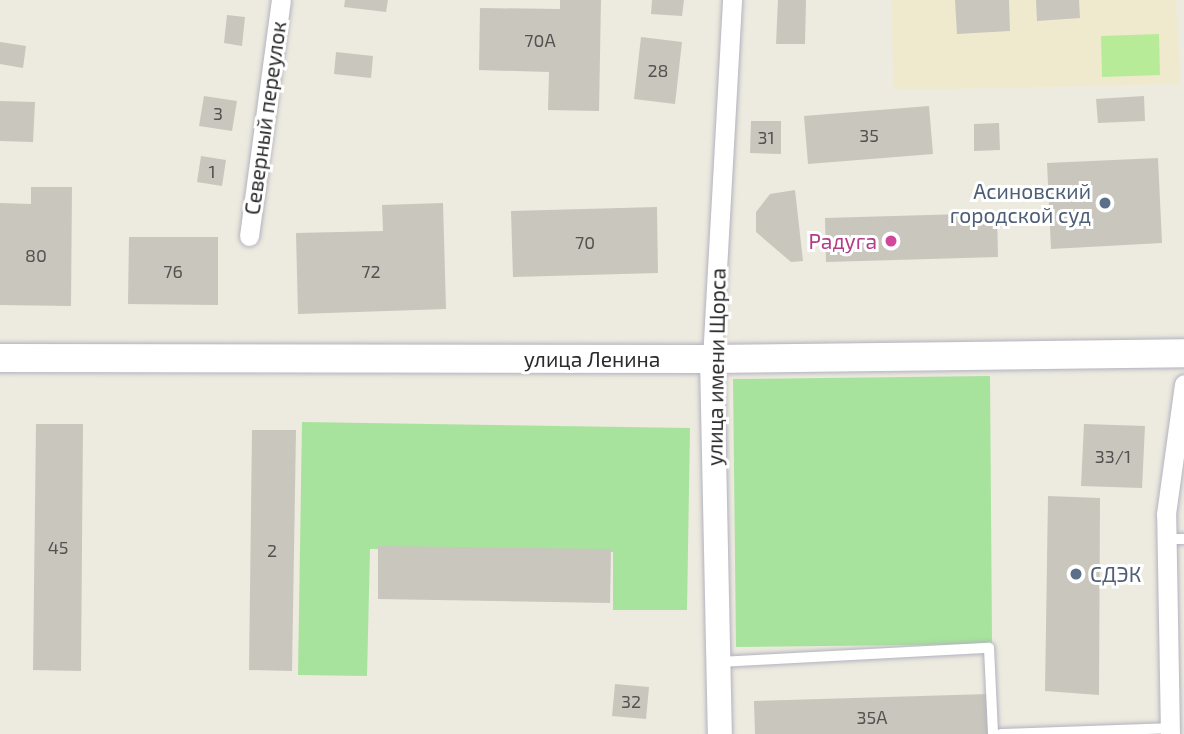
<!DOCTYPE html>
<meta charset="utf-8">
<style>
body{margin:0}
#map{position:relative;width:1184px;height:734px;overflow:hidden;background:#edeadf;font-family:"Exo 2",sans-serif}
div>[style]{position:absolute}
[style*='--x']{left:calc(var(--x)*1px);top:calc(var(--y)*1px);width:calc(var(--w)*1px);rotate:calc(var(--a)*1deg)}
.education>*{inset:0;background:#efeace}
.green>*{inset:0;background:#a7e39c}
.pitch>*{inset:0;background:#b8eb98}
.building>*{inset:0;background:#c9c6be}
.roads{filter:drop-shadow(0 0 2px #b2b2bf) drop-shadow(0 0 2px #b2b2bf)}
.service>*{height:10px;margin:-5px;padding:0 5px;transform-origin:5px;border-radius:5px;background:#fff}
.minor>*{height:19px;margin:-9.5px;padding:0 9.5px;transform-origin:9.5px;border-radius:9.5px;background:#fff}
.tertiary>*{height:24px;margin:-12px;padding:0 12px;transform-origin:12px;border-radius:12px;background:#fff}
.secondary>*{height:28px;margin:-14px;padding:0 14px;transform-origin:14px;border-radius:14px;background:#fff}
.dots>*{width:19px;height:19px;translate:-50% -50%;box-sizing:border-box;border:4px solid #fff;border-radius:50%}
span{translate:-50% -50%;white-space:nowrap;text-align:center;line-height:1.15;-webkit-text-stroke:6px #fff;paint-order:stroke}
.number-label{font-size:18px;color:#535250}
.number-label span{-webkit-text-stroke-width:0}
.street-label{font-size:21px;color:#2c2c2c}
.service-label{font-size:21px;color:#4e5e75}
.right{translate:-100% -50%;text-align:right}
.left{translate:0 -50%;text-align:left}
.hotel-label{font-size:21px;color:#b23c85}
</style>
<div id="map">
<div class="education">
<div style="clip-path:polygon(891px 0,1176px 0,1180px 84px,894px 90px)"></div>
</div>
<div class="green">
<div style="clip-path:polygon(990px 376px,992px 644px,736px 647px,733px 379px)"></div>
<div style="clip-path:polygon(302px 422px,690px 428px,687px 610px,613px 610px,613px 552px,370px 549px,367px 676px,298px 675px)"></div>
</div>
<div class="pitch">
<div style="clip-path:polygon(1159px 34px,1160px 75px,1102px 77px,1101px 36px)"></div>
</div>
<div class="building">
<div style="clip-path:polygon(345px 0,388px 0,386px 12px,344px 7px)"></div>
<div style="clip-path:polygon(560px 0,601px 0,599px 111px,548px 110px,549px 72px,479px 70px,480px 8px,560px 9px)"></div>
<div style="clip-path:polygon(652px 0,684px 0,682px 16px,651px 14px)"></div>
<div style="clip-path:polygon(778px 0,806px 0,805px 44px,776px 44px)"></div>
<div style="clip-path:polygon(955px 0,1009px 0,1010px 31px,957px 34px)"></div>
<div style="clip-path:polygon(1036px 0,1079px 0,1080px 18px,1037px 21px)"></div>
<div style="clip-path:polygon(227px 15px,245px 17px,242px 46px,224px 43px)"></div>
<div style="clip-path:polygon(641px 37px,682px 42px,675px 104px,634px 99px)"></div>
<div style="clip-path:polygon(0 42px,26px 46px,23px 68px,0 64px)"></div>
<div style="clip-path:polygon(336px 52px,373px 56px,371px 78px,334px 74px)"></div>
<div style="clip-path:polygon(204px 96px,237px 101px,232px 131px,199px 126px)"></div>
<div style="clip-path:polygon(1144px 96px,1145px 121px,1098px 123px,1096px 99px)"></div>
<div style="clip-path:polygon(0 101px,35px 102px,33px 142px,0 141px)"></div>
<div style="clip-path:polygon(929px 106px,933px 154px,808px 164px,804px 116px)"></div>
<div style="clip-path:polygon(751px 121px,781px 121px,781px 154px,750px 153px)"></div>
<div style="clip-path:polygon(999px 123px,1000px 150px,974px 151px,974px 124px)"></div>
<div style="clip-path:polygon(201px 156px,226px 160px,222px 186px,197px 182px)"></div>
<div style="clip-path:polygon(1158px 158px,1162px 243px,1051px 249px,1047px 163px)"></div>
<div style="clip-path:polygon(31px 187px,72px 187px,71px 306px,0 305px,0 203px,31px 204px)"></div>
<div style="clip-path:polygon(795px 190px,803px 261px,791px 262px,756px 232px,756px 212px,770px 194px)"></div>
<div style="clip-path:polygon(443px 203px,446px 309px,298px 314px,296px 233px,383px 231px,382px 205px)"></div>
<div style="clip-path:polygon(657px 207px,658px 273px,513px 277px,511px 211px)"></div>
<div style="clip-path:polygon(997px 213px,998px 257px,826px 262px,825px 218px)"></div>
<div style="clip-path:polygon(129px 237px,218px 237px,218px 305px,128px 304px)"></div>
<div style="clip-path:polygon(36px 424px,83px 424px,81px 671px,33px 670px)"></div>
<div style="clip-path:polygon(1084px 424px,1145px 426px,1142px 488px,1081px 486px)"></div>
<div style="clip-path:polygon(252px 430px,296px 430px,292px 671px,249px 670px)"></div>
<div style="clip-path:polygon(1048px 496px,1100px 498px,1099px 695px,1045px 691px)"></div>
<div style="clip-path:polygon(378px 546px,611px 549px,610px 603px,378px 599px)"></div>
<div style="clip-path:polygon(615px 684px,649px 687px,646px 719px,612px 716px)"></div>
<div style="clip-path:polygon(988px 694px,989px 734px,755px 734px,754px 701px)"></div>
</div>
<div class="roads">
<div class="service">
<div style="--x:1166;--y:539;--w:18;--a:0"></div>
<div style="--x:719;--y:662;--w:270;--a:-3"></div>
<div style="--x:989;--y:648;--w:86;--a:87.3"></div>
<div style="--x:1001;--y:734;--w:169;--a:-2"></div>
</div>
<div class="minor">
<div style="--x:249;--y:236;--w:238;--a:-82.3"></div>
<div style="--x:712;--y:359;--w:360;--a:-86.8"></div>
<div style="--x:1170;--y:734;--w:220;--a:-91"></div>
<div style="--x:1166;--y:514;--w:131;--a:-82.1"></div>
</div>
<div class="tertiary">
<div style="--x:712;--y:359;--w:375;--a:88.8"></div>
</div>
<div class="secondary">
<div style="--x:0;--y:358;--w:712;--a:0.08"></div>
<div style="--x:712;--y:359;--w:472;--a:-0.7"></div>
</div>
</div>
<div class="dots">
<div style="left:1105px;top:203px;background:#5c6f8a"></div>
<div style="left:891px;top:241px;background:#d1479c"></div>
<div style="left:1076px;top:574px;background:#5c6f8a"></div>
</div>
<div class="number-label">
<span style="left:540px;top:40px">70А</span>
<span style="left:658px;top:70px">28</span>
<span style="left:218px;top:113px">3</span>
<span style="left:869px;top:135px">35</span>
<span style="left:766px;top:137px">31</span>
<span style="left:212px;top:171px">1</span>
<span style="left:585px;top:242px">70</span>
<span style="left:36px;top:255px">80</span>
<span style="left:173px;top:271px">76</span>
<span style="left:371px;top:271px">72</span>
<span style="left:1113px;top:456px">33/1</span>
<span style="left:58px;top:547px">45</span>
<span style="left:272px;top:550px">2</span>
<span style="left:631px;top:701px">32</span>
<span style="left:872px;top:717px">35А</span>
</div>
<div class="street-label">
<span style="left:265px;top:118px;rotate:-82deg">Северный переулок</span>
<span style="left:592px;top:359px">улица Ленина</span>
<span style="left:716px;top:367px;rotate:-89deg">улица имени Щорса</span>
</div>
<div class="service-label">
<span class="right" style="left:1091px;top:203px">Асиновский<br>городской суд</span>
<span class="left" style="left:1090px;top:574px">СДЭК</span>
</div>
<div class="hotel-label">
<span class="right" style="left:877px;top:241px">Радуга</span>
</div>
</div>
